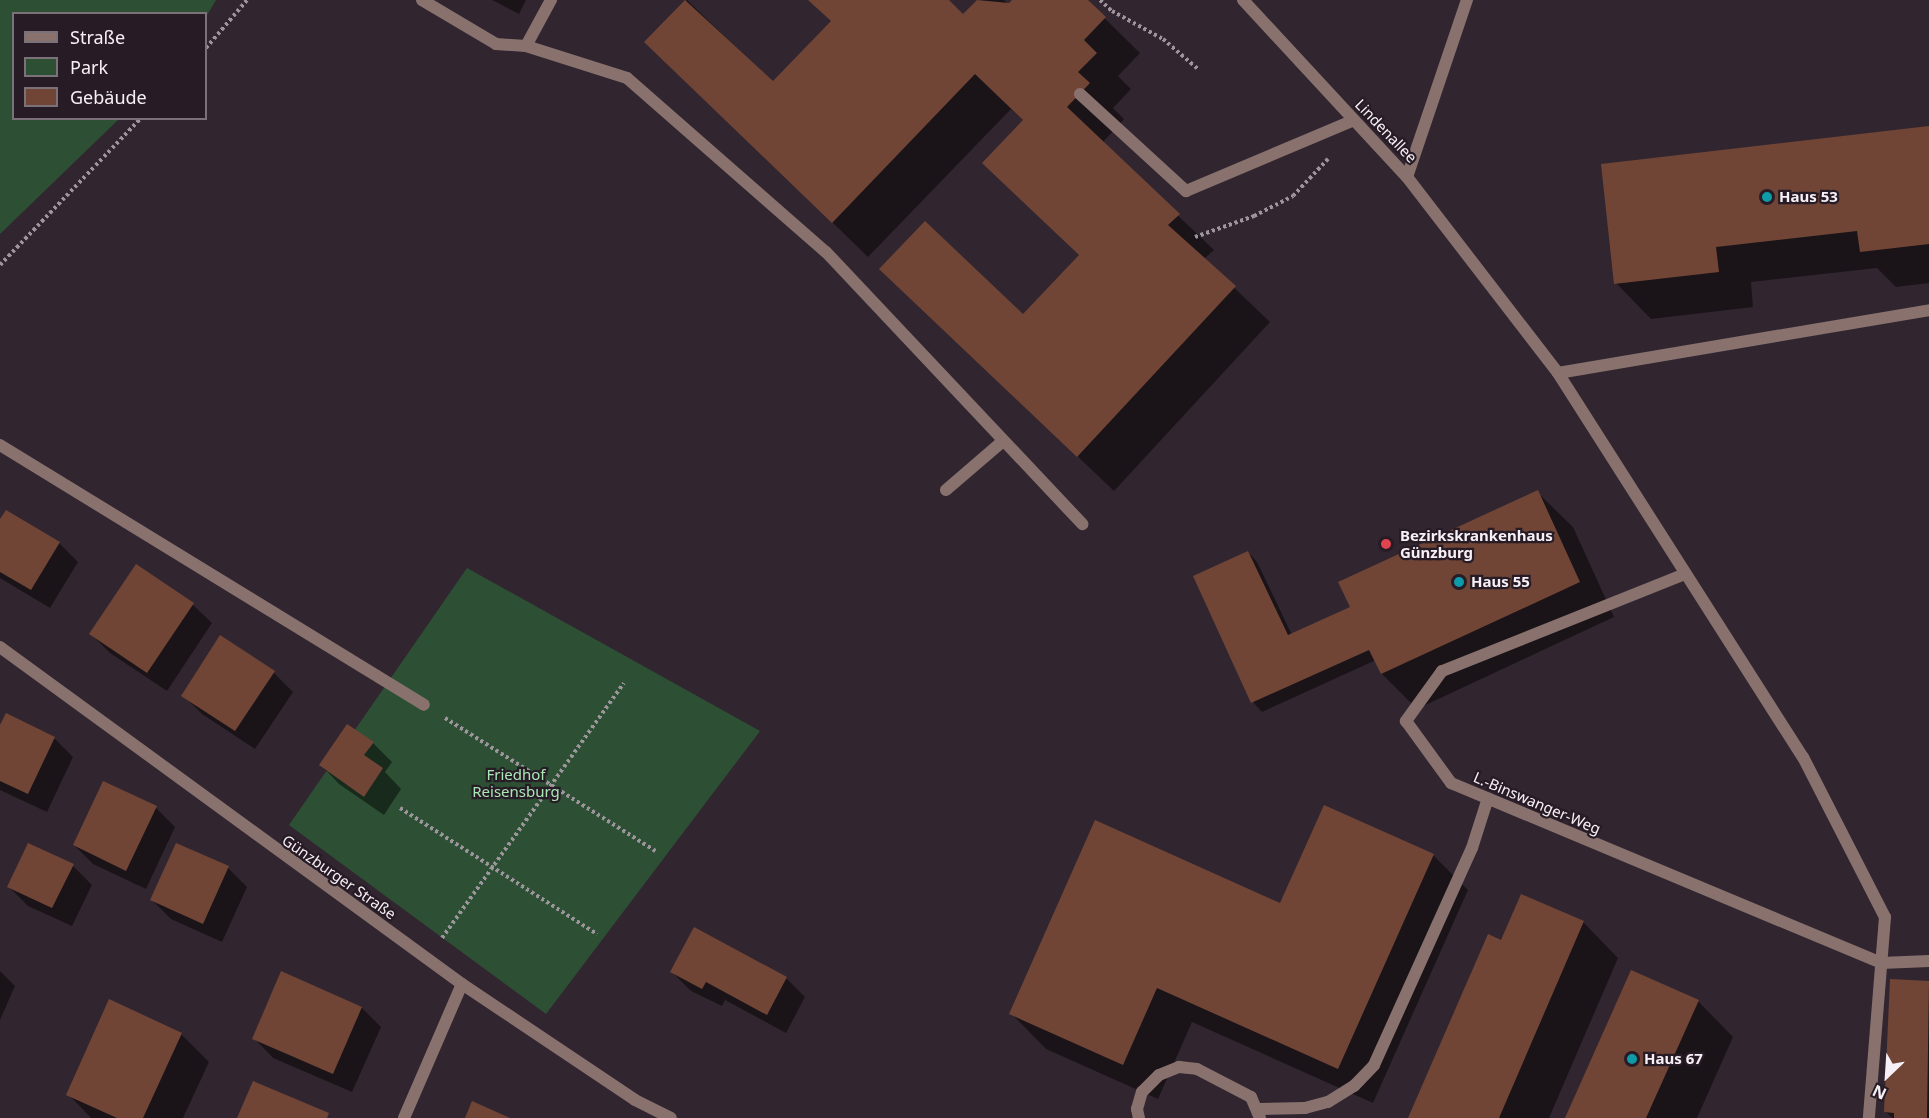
<!DOCTYPE html>
<meta charset="utf-8">
<style>
body{margin:0}
#map{position:relative;width:1929px;height:1118px;overflow:hidden;background:#312630;font-family:"Noto Sans",sans-serif}
div>[style]{position:absolute}
[style*='--x']{left:calc(var(--x)*1px);top:calc(var(--y)*1px);width:calc(var(--w)*1px);rotate:calc(var(--a)*1deg)}
.green>*{inset:0;background:#2d5035}
.shadow>*{inset:0;background:#0007}
.building>*{inset:0;background:#714536}
.path>*{height:4px;margin-top:-2px;transform-origin:0;background:repeating-linear-gradient(90deg,#9d959c 0 3px,transparent 0 6px)}
.lane>*{height:12px;margin:-6px;padding:0 6px;transform-origin:6px;border-radius:6px;background:#89726e}
.street>*{height:12px;margin:-6px;padding:0 6px;transform-origin:6px;border-radius:6px;background:#89726e}
.dots>*{width:16px;height:16px;translate:-50% -50%;box-sizing:border-box;border:3px solid #271c26;border-radius:50%}
span{translate:-50% -50%;white-space:nowrap;text-align:center;line-height:1.15;-webkit-text-stroke:4.5px #271c26;paint-order:stroke}
.street-label{font-size:15px;color:#f7f0f6}
.poi-label{font-size:15px;color:#f7f0f6;font-weight:700}
.left{translate:0 -50%;text-align:left}
.park-label{font-size:15px;color:#a8e8b5}
.legend{position:absolute;left:12px;top:12px;width:195px;height:108px;box-sizing:border-box;background:#271c26;border:2px solid #7a7179;margin:0;padding:8px 10px;list-style:none;font-size:18px;color:#f7f0f6}
.legend li{display:flex;align-items:center;gap:12px;height:30px}
.legend b{width:30px;border:2px solid #7a7179}
.north{position:absolute;left:1857px;top:1046px;width:60px;height:60px;-webkit-text-stroke:4px #271c26;paint-order:stroke;rotate:205deg;font-size:16px;font-weight:700;line-height:24px;text-align:center;color:#f7f0f6}
.north::after{content:'';display:block;margin:auto;width:21px;height:27px;background:#f7f0f6;clip-path:polygon(50% 0,100% 100%,50% 72%,0 100%)}
</style>
<div id="map">
<div class="green">
<div style="clip-path:polygon(0 0,216px 0,206px 17px,206px 14px,14px 14px,14px 118px,119px 119px,0 234px)"></div>
<div style="clip-path:polygon(467px 568px,760px 731px,546px 1014px,289px 825px)"></div>
</div>
<div class="shadow">
<div style="clip-path:polygon(492px 0,526px 0,519px 14px)"></div>
<div style="clip-path:polygon(687px 0,773px 83px,832px 22px,809px 0,947px 0,963px 16px,979px 0,1004px 0,1009px 5px,1014px 0,1086px 0,1140px 53px,1118px 76px,1131px 89px,1113px 108px,1124px 119px,1102px 143px,1214px 250px,1204px 259px,1270px 322px,1114px 491px,917px 304px,1023px 316px,1080px 256px,984px 163px,1024px 121px,1011px 109px,868px 257px,646px 42px)"></div>
<div style="clip-path:polygon(1929px 128px,1929px 283px,1896px 287px,1877px 268px,1751px 282px,1753px 307px,1651px 319px,1616px 283px)"></div>
<div style="clip-path:polygon(1537px 492px,1573px 527px,1614px 617px,1417px 709px,1382px 674px,1376px 660px,1262px 712px,1253px 702px,1195px 577px,1248px 552px,1257px 562px,1292px 635px,1352px 608px)"></div>
<div style="clip-path:polygon(0 522px,59px 543px,78px 562px,50px 608px,0 578px)"></div>
<div style="clip-path:polygon(137px 566px,193px 605px,212px 623px,167px 691px,110px 653px,91px 634px)"></div>
<div style="clip-path:polygon(274px 673px,293px 692px,255px 749px,202px 714px,183px 695px)"></div>
<div style="clip-path:polygon(0 728px,54px 738px,73px 757px,47px 812px,0 790px)"></div>
<div style="clip-path:polygon(373px 743px,392px 762px,385px 772px,401px 789px,384px 815px,339px 784px,321px 765px)"></div>
<div style="clip-path:polygon(104px 783px,156px 808px,175px 827px,146px 889px,93px 864px,74px 845px)"></div>
<div style="clip-path:polygon(176px 845px,228px 868px,247px 887px,222px 942px,171px 919px,152px 900px)"></div>
<div style="clip-path:polygon(1433px 855px,1468px 890px,1373px 1103px,1192px 1022px,1158px 1099px,1046px 1049px,1011px 1013px,1281px 905px)"></div>
<div style="clip-path:polygon(73px 866px,92px 885px,72px 926px,28px 906px,9px 887px)"></div>
<div style="clip-path:polygon(1583px 922px,1618px 958px,1549px 1118px,1410px 1118px,1502px 942px)"></div>
<div style="clip-path:polygon(0 971px,15px 986px,0 1020px)"></div>
<div style="clip-path:polygon(672px 972px,786px 978px,805px 997px,786px 1033px,725px 1000px,722px 1006px,691px 991px)"></div>
<div style="clip-path:polygon(282px 973px,362px 1008px,381px 1027px,352px 1092px,273px 1058px,254px 1038px)"></div>
<div style="clip-path:polygon(1892px 981px,1929px 982px,1929px 1118px,1892px 1118px,1886px 1112px)"></div>
<div style="clip-path:polygon(1698px 1001px,1733px 1037px,1697px 1118px,1566px 1118px)"></div>
<div style="clip-path:polygon(181px 1034px,209px 1062px,183px 1118px,91px 1118px,68px 1094px)"></div>
</div>
<div class="building">
<div style="clip-path:polygon(685px 0,773px 81px,831px 21px,808px 0,949px 0,963px 14px,977px 0,1009px 3px,1012px 0,1088px 0,1106px 17px,1084px 40px,1097px 53px,1078px 72px,1090px 83px,1067px 107px,1180px 214px,1168px 225px,1236px 286px,1077px 457px,879px 269px,925px 221px,1023px 314px,1079px 255px,982px 163px,1023px 120px,975px 74px,832px 223px,644px 42px)"></div>
<div style="clip-path:polygon(1929px 126px,1929px 244px,1860px 252px,1857px 231px,1716px 247px,1719px 272px,1614px 284px,1601px 164px)"></div>
<div style="clip-path:polygon(1538px 490px,1580px 582px,1381px 674px,1369px 650px,1251px 703px,1193px 576px,1248px 551px,1288px 635px,1350px 607px,1338px 582px)"></div>
<div style="clip-path:polygon(6px 510px,60px 542px,31px 590px,0 572px,0 519px)"></div>
<div style="clip-path:polygon(136px 564px,194px 603px,147px 673px,89px 634px)"></div>
<div style="clip-path:polygon(220px 635px,275px 671px,235px 731px,181px 696px)"></div>
<div style="clip-path:polygon(6px 713px,55px 737px,28px 794px,0 781px,0 725px)"></div>
<div style="clip-path:polygon(347px 724px,374px 742px,364px 755px,383px 768px,364px 797px,319px 765px)"></div>
<div style="clip-path:polygon(103px 781px,157px 806px,126px 871px,73px 845px)"></div>
<div style="clip-path:polygon(1324px 805px,1434px 854px,1338px 1069px,1157px 988px,1123px 1065px,1009px 1014px,1095px 820px,1280px 903px)"></div>
<div style="clip-path:polygon(28px 843px,74px 864px,52px 908px,7px 887px)"></div>
<div style="clip-path:polygon(176px 843px,229px 866px,203px 924px,150px 900px)"></div>
<div style="clip-path:polygon(1521px 894px,1584px 921px,1499px 1118px,1408px 1118px,1488px 934px,1501px 940px)"></div>
<div style="clip-path:polygon(694px 927px,787px 977px,767px 1015px,706px 982px,702px 989px,670px 972px)"></div>
<div style="clip-path:polygon(1631px 970px,1699px 1000px,1646px 1118px,1565px 1118px)"></div>
<div style="clip-path:polygon(281px 971px,362px 1007px,333px 1074px,252px 1039px)"></div>
<div style="clip-path:polygon(1890px 979px,1929px 981px,1927px 1118px,1894px 1118px,1894px 1113px,1884px 1112px)"></div>
<div style="clip-path:polygon(109px 999px,182px 1033px,143px 1118px,117px 1118px,66px 1095px)"></div>
<div style="clip-path:polygon(253px 1081px,329px 1113px,327px 1118px,237px 1118px)"></div>
<div style="clip-path:polygon(472px 1101px,510px 1118px,465px 1118px)"></div>
</div>
<div class="path">
<div style="--x:1100;--y:0;--w:16;--a:43"></div>
<div style="--x:1112;--y:11;--w:58;--a:28.8"></div>
<div style="--x:1163;--y:39;--w:46;--a:40.6"></div>
<div style="--x:206;--y:48;--w:63;--a:-49.5"></div>
<div style="--x:1195;--y:237;--w:63;--a:-19.6"></div>
<div style="--x:1254;--y:216;--w:44;--a:-27.1"></div>
<div style="--x:1293;--y:196;--w:51;--a:-46.6"></div>
<div style="--x:0;--y:265;--w:204;--a:-46.2"></div>
<div style="--x:445;--y:718;--w:249;--a:32.3"></div>
<div style="--x:400;--y:808;--w:234;--a:32.6"></div>
<div style="--x:442;--y:938;--w:313;--a:-54.5"></div>
</div>
<div class="lane">
<div style="--x:551;--y:0;--w:52;--a:118.5"></div>
<div style="--x:526;--y:46;--w:106;--a:17.6"></div>
<div style="--x:627;--y:78;--w:264;--a:41.2"></div>
<div style="--x:826;--y:252;--w:374;--a:46.7"></div>
<div style="--x:1080;--y:94;--w:144;--a:42.5"></div>
<div style="--x:1186;--y:191;--w:182;--a:-22.9"></div>
<div style="--x:1407;--y:177;--w:247;--a:52.4"></div>
<div style="--x:1558;--y:373;--w:456;--a:57.5"></div>
<div style="--x:1803;--y:757;--w:180;--a:62.9"></div>
<div style="--x:1885;--y:917;--w:202;--a:94.6"></div>
<div style="--x:1558;--y:373;--w:376;--a:-9.6"></div>
<div style="--x:0;--y:445;--w:497;--a:31.5"></div>
<div style="--x:946;--y:490;--w:75;--a:-40.7"></div>
<div style="--x:1685;--y:574;--w:262;--a:158.2"></div>
<div style="--x:1442;--y:671;--w:62;--a:125.8"></div>
<div style="--x:1406;--y:721;--w:77;--a:54"></div>
<div style="--x:1451;--y:783;--w:466;--a:22.7"></div>
<div style="--x:1881;--y:963;--w:48;--a:-2.4"></div>
<div style="--x:1259;--y:1109;--w:46;--a:-1.2"></div>
<div style="--x:1305;--y:1108;--w:24;--a:-15"></div>
<div style="--x:1328;--y:1102;--w:31;--a:-32"></div>
<div style="--x:1354;--y:1086;--w:29;--a:-46"></div>
<div style="--x:1374;--y:1065;--w:238;--a:-65.7"></div>
<div style="--x:1472;--y:848;--w:52;--a:-72.3"></div>
<div style="--x:404;--y:1118;--w:146;--a:-66.6"></div>
<div style="--x:1139;--y:1118;--w:9;--a:-103"></div>
<div style="--x:1137;--y:1109;--w:18;--a:-74"></div>
<div style="--x:1142;--y:1092;--w:24;--a:-45"></div>
<div style="--x:1159;--y:1075;--w:22;--a:-22"></div>
<div style="--x:1179;--y:1067;--w:18;--a:6"></div>
<div style="--x:1197;--y:1069;--w:61;--a:27.4"></div>
<div style="--x:1251;--y:1097;--w:23;--a:67"></div>
</div>
<div class="street">
<div style="--x:422;--y:0;--w:86;--a:30.7"></div>
<div style="--x:496;--y:44;--w:30;--a:4"></div>
<div style="--x:1243;--y:0;--w:241;--a:47.2"></div>
<div style="--x:1407;--y:177;--w:187;--a:-71.3"></div>
<div style="--x:0;--y:647;--w:572;--a:36.11"></div>
<div style="--x:462;--y:984;--w:208;--a:33.8"></div>
<div style="--x:635;--y:1100;--w:40;--a:26.6"></div>
</div>
<div class="dots">
<div style="left:1767px;top:197px;background:#0f9aa8"></div>
<div style="left:1386px;top:544px;background:#e0444e"></div>
<div style="left:1459px;top:582px;background:#0f9aa8"></div>
<div style="left:1632px;top:1059px;background:#0f9aa8"></div>
</div>
<div class="street-label">
<span style="left:1386px;top:131px;rotate:46deg">Lindenallee</span>
<span style="left:1537px;top:803px;rotate:23deg">L.-Binswanger-Weg</span>
<span style="left:339px;top:877px;rotate:35deg">Günzburger Straße</span>
</div>
<div class="poi-label">
<span class="left" style="left:1779px;top:197px">Haus 53</span>
<span class="left" style="left:1400px;top:544px">Bezirkskrankenhaus<br>Günzburg</span>
<span class="left" style="left:1471px;top:582px">Haus 55</span>
<span class="left" style="left:1644px;top:1059px">Haus 67</span>
</div>
<div class="park-label">
<span style="left:516px;top:783px">Friedhof<br>Reisensburg</span>
</div>
<ul class="legend">
<li><b style="height:8px;background:#89726e"></b>Straße</li>
<li><b style="height:16px;background:#2d5035"></b>Park</li>
<li><b style="height:16px;background:#714536"></b>Gebäude</li>
</ul>
<div class="north">N</div>
</div>
